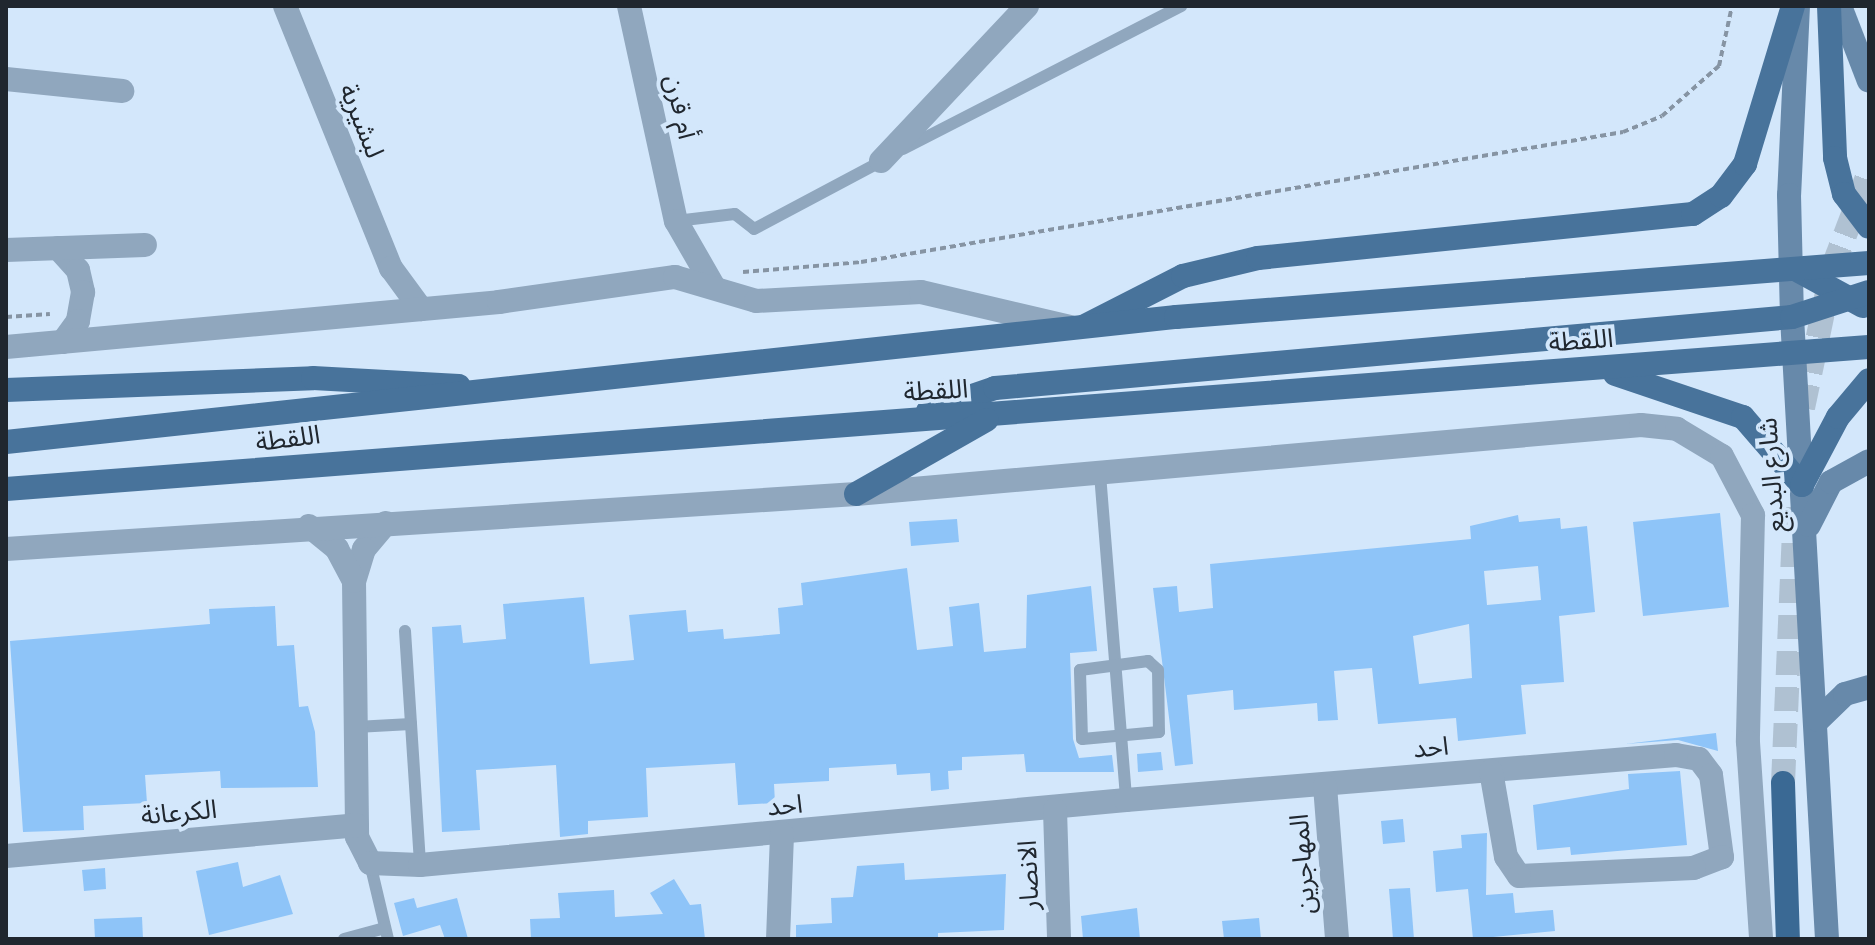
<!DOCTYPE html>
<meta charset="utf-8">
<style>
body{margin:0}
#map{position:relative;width:1875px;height:945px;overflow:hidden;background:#d3e7fb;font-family:Montserrat,"Noto Sans Arabic",sans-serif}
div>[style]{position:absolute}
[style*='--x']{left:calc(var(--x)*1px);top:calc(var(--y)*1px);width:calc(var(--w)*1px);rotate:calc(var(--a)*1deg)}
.building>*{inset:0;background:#8ec4f8}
.trunk-tunnel>*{height:24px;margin-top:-12px;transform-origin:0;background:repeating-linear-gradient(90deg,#afc1d2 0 24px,transparent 0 36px)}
.path>*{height:4px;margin-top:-2px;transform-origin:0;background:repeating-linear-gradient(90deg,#8694a3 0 6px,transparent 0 10px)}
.service>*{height:12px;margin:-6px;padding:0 6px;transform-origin:6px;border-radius:6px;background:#90a7be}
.minor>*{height:24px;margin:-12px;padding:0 12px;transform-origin:12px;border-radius:12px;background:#90a7be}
.secondary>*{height:24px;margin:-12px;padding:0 12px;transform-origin:12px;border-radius:12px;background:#6789aa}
.primary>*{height:24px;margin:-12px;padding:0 12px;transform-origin:12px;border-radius:12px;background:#48739b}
.trunk>*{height:24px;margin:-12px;padding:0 12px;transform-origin:12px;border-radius:12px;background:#3a6994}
span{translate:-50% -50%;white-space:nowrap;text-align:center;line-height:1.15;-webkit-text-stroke:8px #d3e7fb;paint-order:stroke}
.street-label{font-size:26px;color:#20272f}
.frame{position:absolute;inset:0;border:8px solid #20272f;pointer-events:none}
</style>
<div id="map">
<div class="building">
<div style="clip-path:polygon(1720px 513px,1729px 607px,1643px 616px,1633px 522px)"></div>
<div style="clip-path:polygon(evenodd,1518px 515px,1519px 522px,1560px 518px,1561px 529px,1587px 526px,1595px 612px,1559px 616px,1564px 682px,1521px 685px,1526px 734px,1458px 741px,1456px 718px,1378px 724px,1372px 668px,1334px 671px,1338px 720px,1318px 721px,1317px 703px,1234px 710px,1233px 690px,1187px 695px,1193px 764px,1175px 766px,1153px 588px,1177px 586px,1179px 612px,1213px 608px,1210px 564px,1471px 539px,1470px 526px,1518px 515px,1538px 566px,1541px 600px,1487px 605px,1484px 571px,1538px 566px,1518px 515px,1469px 624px,1472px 678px,1419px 684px,1413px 636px,1469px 624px)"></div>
<div style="clip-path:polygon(957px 519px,959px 542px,911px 546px,909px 522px)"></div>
<div style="clip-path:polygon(907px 568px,917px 650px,953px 646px,949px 607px,979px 603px,984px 652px,1026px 648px,1027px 595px,1091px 586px,1097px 651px,1070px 653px,1073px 739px,1079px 758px,1112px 755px,1114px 772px,1026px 772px,1024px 754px,962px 757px,962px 770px,948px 771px,949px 789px,931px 791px,930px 773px,897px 775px,896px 764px,829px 768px,829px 781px,774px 784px,775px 803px,738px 805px,735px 763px,646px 768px,648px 817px,588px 821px,588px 834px,560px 837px,556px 765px,476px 770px,480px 830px,442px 832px,432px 627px,461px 625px,463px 643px,506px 639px,503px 604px,584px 597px,590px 664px,634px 660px,629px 615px,686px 610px,688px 632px,723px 629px,724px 639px,780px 634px,778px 608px,803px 605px,801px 583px)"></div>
<div style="clip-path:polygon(275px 606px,277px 646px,294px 645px,299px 707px,308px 706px,315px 732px,318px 787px,221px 788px,220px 771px,145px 775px,147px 803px,83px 806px,84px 830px,23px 832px,10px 641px,210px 624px,209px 609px)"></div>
<div style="clip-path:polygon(1716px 733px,1718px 751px,1678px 740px,1625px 744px)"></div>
<div style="clip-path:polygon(1161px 752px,1163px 770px,1138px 772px,1137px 754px)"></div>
<div style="clip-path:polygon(1680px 771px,1687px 845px,1571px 855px,1570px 847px,1537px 850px,1533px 805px,1629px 789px,1628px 774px)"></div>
<div style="clip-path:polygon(1403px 819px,1405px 842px,1383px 844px,1381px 821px)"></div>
<div style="clip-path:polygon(1487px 833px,1486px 895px,1513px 893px,1515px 913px,1553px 910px,1555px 931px,1473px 939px,1468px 889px,1436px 892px,1433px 851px,1462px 848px,1461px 835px)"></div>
<div style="clip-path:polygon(238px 862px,243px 887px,280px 875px,293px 914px,209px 935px,196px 871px)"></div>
<div style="clip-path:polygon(904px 863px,905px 880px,1006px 874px,1004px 930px,938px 933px,938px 939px,796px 939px,796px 925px,832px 923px,831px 898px,853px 897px,857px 866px)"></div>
<div style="clip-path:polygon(105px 868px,106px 889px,84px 891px,82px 870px)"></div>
<div style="clip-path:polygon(674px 879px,690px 905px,701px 904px,705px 939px,531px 939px,530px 919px,560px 918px,558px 893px,614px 890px,615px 917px,663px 914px,650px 893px)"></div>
<div style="clip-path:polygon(1410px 888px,1414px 939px,1393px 939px,1389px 889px)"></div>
<div style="clip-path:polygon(414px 898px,417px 908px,457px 898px,468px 939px,445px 939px,440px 925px,403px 936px,394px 903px)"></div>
<div style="clip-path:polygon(1137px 908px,1140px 939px,1083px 939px,1081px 916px)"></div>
<div style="clip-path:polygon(142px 917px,143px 939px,95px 939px,94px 919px)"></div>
<div style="clip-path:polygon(1259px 918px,1261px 939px,1224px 939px,1222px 921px)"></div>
</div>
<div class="trunk-tunnel">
<div style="--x:1803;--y:408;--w:142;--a:-78.2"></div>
<div style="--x:1832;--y:269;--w:104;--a:-69.1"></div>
<div style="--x:1783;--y:783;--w:279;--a:-87.5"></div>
</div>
<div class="path">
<div style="--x:743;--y:272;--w:118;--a:-4.8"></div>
<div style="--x:861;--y:262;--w:773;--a:-9.68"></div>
<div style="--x:1623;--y:132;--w:42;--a:-22.3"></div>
<div style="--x:1662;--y:116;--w:76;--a:-41.3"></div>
<div style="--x:1719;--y:66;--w:61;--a:-77.8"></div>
<div style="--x:6;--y:317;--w:44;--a:-3.9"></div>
</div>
<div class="service">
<div style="--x:903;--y:149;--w:313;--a:-27.2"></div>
<div style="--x:676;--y:221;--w:59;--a:-6.8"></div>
<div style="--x:735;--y:214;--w:24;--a:38"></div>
<div style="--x:754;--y:229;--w:147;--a:-28"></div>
<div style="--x:1100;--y:474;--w:327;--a:85.4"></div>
<div style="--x:405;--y:631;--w:234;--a:86.3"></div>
<div style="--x:1148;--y:661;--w:13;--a:42"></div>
<div style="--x:1158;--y:670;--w:62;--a:89.1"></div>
<div style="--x:1159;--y:732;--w:77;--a:174.8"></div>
<div style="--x:1082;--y:739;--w:69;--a:-91.7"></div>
<div style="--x:1080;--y:670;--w:69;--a:-7.5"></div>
<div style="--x:356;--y:727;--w:55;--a:-3.1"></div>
<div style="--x:370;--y:863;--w:78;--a:76.7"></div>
<div style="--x:344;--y:939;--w:42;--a:-15"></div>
</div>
<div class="minor">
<div style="--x:285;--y:6;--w:283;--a:68"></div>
<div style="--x:391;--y:268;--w:51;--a:53.8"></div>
<div style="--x:629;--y:6;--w:220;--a:77.7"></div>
<div style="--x:676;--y:221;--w:76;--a:60.1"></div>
<div style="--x:6;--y:79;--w:117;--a:5.9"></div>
<div style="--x:881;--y:161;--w:213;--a:-46.7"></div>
<div style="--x:58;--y:248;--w:30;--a:48"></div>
<div style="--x:78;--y:270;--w:23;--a:77"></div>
<div style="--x:83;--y:292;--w:29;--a:100"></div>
<div style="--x:78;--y:321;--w:26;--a:126"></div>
<div style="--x:6;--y:250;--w:139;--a:-2.1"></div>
<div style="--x:6;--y:347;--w:495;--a:-5.2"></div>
<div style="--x:499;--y:302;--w:178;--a:-8.1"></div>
<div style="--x:675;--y:277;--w:84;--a:16.5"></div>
<div style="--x:756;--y:301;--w:165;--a:-3.1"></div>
<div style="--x:921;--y:292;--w:153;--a:13.2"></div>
<div style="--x:386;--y:523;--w:34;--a:130"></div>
<div style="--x:364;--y:549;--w:34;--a:107"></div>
<div style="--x:354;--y:581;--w:256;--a:89.3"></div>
<div style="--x:357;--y:837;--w:29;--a:63"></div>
<div style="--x:370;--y:863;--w:50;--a:2.3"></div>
<div style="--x:420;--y:865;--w:709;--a:-5.26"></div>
<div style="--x:1126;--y:800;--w:552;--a:-4.68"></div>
<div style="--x:1676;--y:755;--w:23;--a:10"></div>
<div style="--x:1699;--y:759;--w:20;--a:53"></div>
<div style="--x:1711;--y:775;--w:83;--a:82.4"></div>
<div style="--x:1722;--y:857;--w:30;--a:159"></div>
<div style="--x:1694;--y:868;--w:175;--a:177.4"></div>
<div style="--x:1519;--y:876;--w:23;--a:-124"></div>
<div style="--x:1506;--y:857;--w:87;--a:-99.9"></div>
<div style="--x:309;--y:526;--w:36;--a:39"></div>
<div style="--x:337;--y:549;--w:36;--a:62"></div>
<div style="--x:6;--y:549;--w:852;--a:-3.7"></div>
<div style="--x:856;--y:494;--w:788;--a:-5.02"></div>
<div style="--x:1641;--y:425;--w:36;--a:6"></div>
<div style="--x:1677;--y:429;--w:52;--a:31"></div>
<div style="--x:1722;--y:456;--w:67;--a:62.3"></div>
<div style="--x:1753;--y:515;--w:227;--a:91.3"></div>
<div style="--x:1748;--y:742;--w:197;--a:86.2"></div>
<div style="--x:1325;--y:786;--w:153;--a:85.5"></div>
<div style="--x:1055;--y:810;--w:129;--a:88.2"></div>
<div style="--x:6;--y:856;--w:352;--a:-5"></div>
<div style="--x:778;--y:939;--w:105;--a:-87.8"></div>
</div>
<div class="secondary">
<div style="--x:1798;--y:6;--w:189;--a:92.7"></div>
<div style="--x:1789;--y:195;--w:122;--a:88.6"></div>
<div style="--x:1792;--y:317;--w:623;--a:86.78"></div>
<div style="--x:1840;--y:6;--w:80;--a:68.9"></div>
<div style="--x:1809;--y:525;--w:48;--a:-62.9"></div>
<div style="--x:1831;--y:482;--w:43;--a:-28.9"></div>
<div style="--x:1818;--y:720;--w:37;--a:-44"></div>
<div style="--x:1845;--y:694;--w:25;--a:-16"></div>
</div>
<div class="primary">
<div style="--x:1829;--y:6;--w:152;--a:87.7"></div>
<div style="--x:1835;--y:158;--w:37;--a:76"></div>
<div style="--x:1844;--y:194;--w:41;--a:52.9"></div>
<div style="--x:1797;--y:270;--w:75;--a:28.6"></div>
<div style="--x:1085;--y:326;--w:110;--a:-27"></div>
<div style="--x:1183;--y:276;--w:77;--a:-13.5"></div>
<div style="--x:1258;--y:258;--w:437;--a:-5.8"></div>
<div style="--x:1693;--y:214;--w:33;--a:-33"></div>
<div style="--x:1721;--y:196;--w:40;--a:-53"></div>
<div style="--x:1745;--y:164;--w:165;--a:-73.1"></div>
<div style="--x:1615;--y:374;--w:135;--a:18.6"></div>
<div style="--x:1743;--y:417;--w:90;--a:49.1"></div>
<div style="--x:6;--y:390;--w:307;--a:-2.2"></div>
<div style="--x:313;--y:378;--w:146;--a:3.1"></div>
<div style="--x:928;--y:411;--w:71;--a:-18.9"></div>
<div style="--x:995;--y:388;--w:800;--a:-5.09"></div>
<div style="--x:1792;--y:317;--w:81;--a:-18"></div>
<div style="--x:6;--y:442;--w:1177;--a:-6.1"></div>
<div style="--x:1176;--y:317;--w:695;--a:-4.46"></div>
<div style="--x:1802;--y:485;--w:77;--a:-62.1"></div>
<div style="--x:1838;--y:417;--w:48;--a:-50"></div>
<div style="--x:6;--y:489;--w:1868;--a:-4.36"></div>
<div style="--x:856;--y:494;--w:150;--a:-29.6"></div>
</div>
<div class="trunk">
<div style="--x:1783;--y:783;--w:156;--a:88.2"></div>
</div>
<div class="street-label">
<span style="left:680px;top:107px;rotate:77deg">أم قرن</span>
<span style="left:361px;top:121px;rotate:68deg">لبشيرية</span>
<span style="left:1581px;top:341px;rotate:-4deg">اللقطة</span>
<span style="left:936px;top:391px;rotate:-3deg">اللقطة</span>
<span style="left:288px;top:439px;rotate:-7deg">اللقطة</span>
<span style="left:1772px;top:475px;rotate:-94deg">شارع البديع</span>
<span style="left:1431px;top:748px;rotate:-5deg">احد</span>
<span style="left:785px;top:806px;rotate:-5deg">احد</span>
<span style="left:179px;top:813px;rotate:-5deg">الكرعانة</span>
<span style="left:1303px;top:864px;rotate:-94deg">المهاجرين</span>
<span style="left:1029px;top:875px;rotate:-92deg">الانصار</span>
</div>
<div class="frame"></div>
</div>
